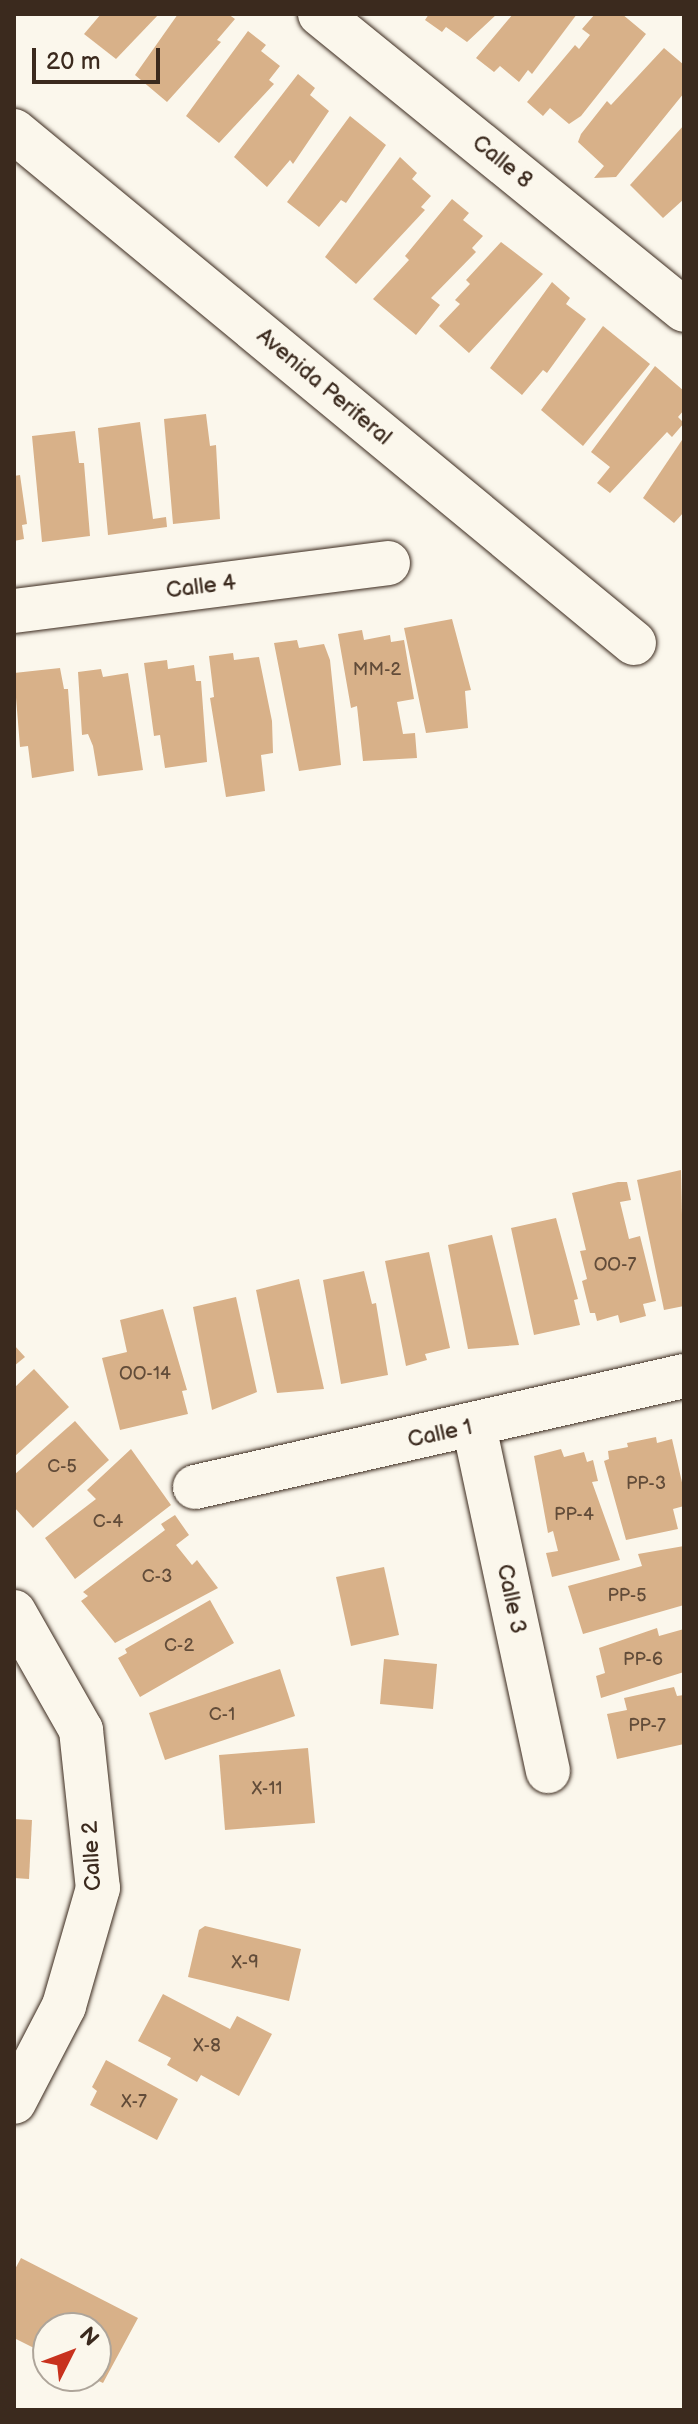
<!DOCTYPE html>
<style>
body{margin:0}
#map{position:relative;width:698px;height:2424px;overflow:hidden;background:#fbf7ec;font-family:"Balsamiq Sans",sans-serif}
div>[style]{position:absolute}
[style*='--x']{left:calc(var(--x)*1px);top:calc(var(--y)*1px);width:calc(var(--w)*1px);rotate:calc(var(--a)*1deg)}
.building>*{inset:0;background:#d8b189}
.roads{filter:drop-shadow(0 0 2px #3b2a1e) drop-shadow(0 0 2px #3b2a1e)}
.minor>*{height:44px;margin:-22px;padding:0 22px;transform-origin:22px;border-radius:22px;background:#fbf7ec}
span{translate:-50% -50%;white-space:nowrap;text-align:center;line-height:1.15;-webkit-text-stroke:6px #fbf7ec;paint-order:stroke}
.number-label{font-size:18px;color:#624c39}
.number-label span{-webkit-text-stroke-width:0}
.street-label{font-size:22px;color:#3b2a1e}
.frame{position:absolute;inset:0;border:16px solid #3b2a1e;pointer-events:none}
.north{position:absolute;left:32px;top:2312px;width:80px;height:80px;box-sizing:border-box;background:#fbf7ec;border:2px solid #aea59a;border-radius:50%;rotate:48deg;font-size:22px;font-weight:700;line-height:32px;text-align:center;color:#3b2a1e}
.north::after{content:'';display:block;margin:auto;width:28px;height:36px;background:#c8321e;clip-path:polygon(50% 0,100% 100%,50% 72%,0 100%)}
.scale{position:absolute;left:32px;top:48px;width:128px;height:36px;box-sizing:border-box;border:4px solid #3b2a1e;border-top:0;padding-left:10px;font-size:24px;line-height:28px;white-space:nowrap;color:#3b2a1e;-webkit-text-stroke:6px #fbf7ec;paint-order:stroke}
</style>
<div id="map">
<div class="building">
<div style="clip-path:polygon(101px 14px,159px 14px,116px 59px,84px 34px)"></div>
<div style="clip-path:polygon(178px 14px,228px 14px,235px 19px,217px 40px,221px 42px,167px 102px,135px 75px)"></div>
<div style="clip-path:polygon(429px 14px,497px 14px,467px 42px,446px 27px,442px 32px,425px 20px)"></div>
<div style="clip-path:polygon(513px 14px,577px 14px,532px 74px,528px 70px,519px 82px,500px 66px,494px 72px,476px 58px)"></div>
<div style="clip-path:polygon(595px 14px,622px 14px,646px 34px,581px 116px,569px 124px,550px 108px,543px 116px,527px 102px,575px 45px,579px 49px,590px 35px,582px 29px)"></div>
<div style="clip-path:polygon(248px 31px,266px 45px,261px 51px,280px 66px,269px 80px,274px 84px,219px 143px,186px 116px)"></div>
<div style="clip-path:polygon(664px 48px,684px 65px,684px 93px,616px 177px,594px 178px,604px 166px,578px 142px,581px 134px,607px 101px,611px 105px)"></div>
<div style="clip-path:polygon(298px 74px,315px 88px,310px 95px,329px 111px,293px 164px,290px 160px,267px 187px,234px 157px)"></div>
<div style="clip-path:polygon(350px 116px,386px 145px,346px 203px,341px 200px,319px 227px,287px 202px)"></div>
<div style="clip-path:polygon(684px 125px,684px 199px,663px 218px,630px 185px)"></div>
<div style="clip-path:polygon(400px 157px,417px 173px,412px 179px,431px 196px,421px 207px,425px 210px,356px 284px,325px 257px)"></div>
<div style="clip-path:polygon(452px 199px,469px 213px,463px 220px,483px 236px,472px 248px,476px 252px,431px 298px,440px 305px,416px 335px,373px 299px,409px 260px,405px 256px)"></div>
<div style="clip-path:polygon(501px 242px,543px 274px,469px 353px,439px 326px,460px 304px,455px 300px,470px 284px,466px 280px)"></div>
<div style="clip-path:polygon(552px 282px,570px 298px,566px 304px,586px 319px,547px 373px,543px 370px,522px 395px,490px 368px)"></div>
<div style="clip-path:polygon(603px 326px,650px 364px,583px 446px,541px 410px)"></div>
<div style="clip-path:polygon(655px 366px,684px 391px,684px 410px,678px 417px,684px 423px,672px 437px,667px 432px,610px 493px,597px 483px,610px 467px,591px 452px)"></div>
<div style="clip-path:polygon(206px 414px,210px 446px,216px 445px,220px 519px,173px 524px,164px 419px)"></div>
<div style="clip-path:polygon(140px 422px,153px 519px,166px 517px,167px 527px,108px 535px,98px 428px)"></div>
<div style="clip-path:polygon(75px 431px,79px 463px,84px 463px,90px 536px,42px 542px,32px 436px)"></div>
<div style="clip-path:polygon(684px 437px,684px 512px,674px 523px,643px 498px)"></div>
<div style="clip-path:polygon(20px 475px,27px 524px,22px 525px,24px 539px,14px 541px,14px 476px)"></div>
<div style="clip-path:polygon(452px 619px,471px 690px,465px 691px,468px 728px,426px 733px,404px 628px)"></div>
<div style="clip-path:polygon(362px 630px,364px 640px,390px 635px,391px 642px,404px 640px,414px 699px,397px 702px,403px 734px,415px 733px,417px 758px,363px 761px,357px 706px,351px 708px,338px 634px)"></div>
<div style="clip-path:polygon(297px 640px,299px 648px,324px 644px,330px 660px,341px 765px,299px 771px,274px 643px)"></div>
<div style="clip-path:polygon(233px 653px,234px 660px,259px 657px,272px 721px,273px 753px,261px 755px,265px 791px,226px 797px,210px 698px,214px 697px,209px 656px)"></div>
<div style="clip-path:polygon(167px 660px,168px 669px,194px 665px,196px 681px,201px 681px,207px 762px,165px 768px,160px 735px,154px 736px,144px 663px)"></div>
<div style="clip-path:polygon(60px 668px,64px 689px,68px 689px,74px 771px,32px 778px,28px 746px,20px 747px,14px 673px)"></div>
<div style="clip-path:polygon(101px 669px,103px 677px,128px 673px,143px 770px,98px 776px,93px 746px,88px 734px,82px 735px,78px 672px)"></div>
<div style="clip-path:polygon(681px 1170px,684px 1306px,664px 1310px,637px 1180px)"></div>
<div style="clip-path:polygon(618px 1182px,627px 1182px,631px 1200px,620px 1202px,629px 1239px,640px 1236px,656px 1301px,643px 1304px,646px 1316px,620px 1323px,618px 1315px,597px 1321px,595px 1313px,590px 1313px,582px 1281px,587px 1279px,580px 1251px,586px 1250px,572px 1193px)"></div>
<div style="clip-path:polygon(556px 1218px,578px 1299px,574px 1300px,580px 1325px,534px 1335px,511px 1228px)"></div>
<div style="clip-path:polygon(492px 1235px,519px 1345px,468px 1349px,448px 1245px)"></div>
<div style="clip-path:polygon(429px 1252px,450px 1348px,425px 1354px,427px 1360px,406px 1366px,385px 1261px)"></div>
<div style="clip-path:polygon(364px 1271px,372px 1304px,376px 1303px,388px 1375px,341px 1384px,323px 1280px)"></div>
<div style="clip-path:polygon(299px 1279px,324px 1389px,277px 1393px,256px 1290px)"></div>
<div style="clip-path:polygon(236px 1297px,257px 1392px,212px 1410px,193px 1307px)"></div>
<div style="clip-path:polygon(163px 1309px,187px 1390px,182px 1391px,188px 1414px,120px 1430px,102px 1358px,127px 1352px,120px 1320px)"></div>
<div style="clip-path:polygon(14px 1345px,25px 1357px,14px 1366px)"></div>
<div style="clip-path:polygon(34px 1369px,69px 1407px,14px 1457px,14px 1388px)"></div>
<div style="clip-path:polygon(75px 1421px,109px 1460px,33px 1528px,14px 1507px,14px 1475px)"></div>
<div style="clip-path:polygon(656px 1437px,657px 1443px,672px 1439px,684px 1491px,684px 1506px,673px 1509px,678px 1529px,626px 1540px,604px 1461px,609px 1459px,608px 1451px,628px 1447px,627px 1443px)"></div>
<div style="clip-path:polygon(131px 1449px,171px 1505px,75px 1579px,45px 1538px,96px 1499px,87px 1490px)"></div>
<div style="clip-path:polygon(561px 1449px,564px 1457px,584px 1452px,587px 1462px,593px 1460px,598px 1481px,592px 1482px,620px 1560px,552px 1577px,546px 1553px,558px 1551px,553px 1531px,548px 1533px,534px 1456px)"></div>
<div style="clip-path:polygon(175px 1515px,189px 1535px,176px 1545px,192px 1565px,197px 1560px,218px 1588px,115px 1643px,81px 1601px,88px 1596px,83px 1592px,165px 1530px,161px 1524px)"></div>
<div style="clip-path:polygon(684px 1546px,684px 1605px,583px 1634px,568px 1586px,642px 1566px,638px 1554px)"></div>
<div style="clip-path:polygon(384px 1567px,399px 1635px,351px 1646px,336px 1577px)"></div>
<div style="clip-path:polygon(210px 1600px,234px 1643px,140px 1697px,118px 1658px,127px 1653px,125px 1649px)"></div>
<div style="clip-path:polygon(657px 1628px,659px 1636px,684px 1629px,684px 1672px,601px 1698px,596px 1676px,605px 1673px,599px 1648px)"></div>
<div style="clip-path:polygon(384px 1659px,437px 1664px,433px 1709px,380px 1704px)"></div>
<div style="clip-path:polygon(280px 1669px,295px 1716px,165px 1760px,149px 1713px)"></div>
<div style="clip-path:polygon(674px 1687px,677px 1696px,684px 1695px,684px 1744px,617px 1759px,607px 1714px,627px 1710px,624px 1698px)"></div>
<div style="clip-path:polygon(308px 1748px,315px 1823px,225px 1830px,219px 1755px)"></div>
<div style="clip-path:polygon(14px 1819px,32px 1820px,29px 1879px,14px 1878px)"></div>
<div style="clip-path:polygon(205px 1926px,301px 1949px,289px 2001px,188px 1977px,199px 1930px)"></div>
<div style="clip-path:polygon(163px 1994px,230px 2029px,237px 2016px,272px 2034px,239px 2096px,201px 2075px,197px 2082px,167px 2065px,171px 2058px,138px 2041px)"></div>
<div style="clip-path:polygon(106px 2060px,178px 2099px,157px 2140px,90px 2105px,97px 2091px,92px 2087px)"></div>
<div style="clip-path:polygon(21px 2258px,138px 2318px,103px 2383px,88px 2376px,96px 2376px,96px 2328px,48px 2328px,48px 2355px,14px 2338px,14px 2271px)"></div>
</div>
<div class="roads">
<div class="minor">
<div style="--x:320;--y:14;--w:469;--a:39.1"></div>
<div style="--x:14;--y:131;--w:804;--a:39.55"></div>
<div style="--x:14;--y:611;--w:377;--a:-7.3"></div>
<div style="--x:474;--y:1426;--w:353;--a:77.9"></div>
<div style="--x:195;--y:1487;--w:501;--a:-12.79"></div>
<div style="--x:14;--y:1612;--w:136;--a:60.4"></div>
<div style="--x:81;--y:1730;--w:159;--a:83.9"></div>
<div style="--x:98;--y:1888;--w:123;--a:106.1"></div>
<div style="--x:64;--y:2006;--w:108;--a:117.5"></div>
</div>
</div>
<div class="number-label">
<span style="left:377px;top:670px">MM-2</span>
<span style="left:615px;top:1265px">OO-7</span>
<span style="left:145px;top:1374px">OO-14</span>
<span style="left:62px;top:1467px">C-5</span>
<span style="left:646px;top:1484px">PP-3</span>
<span style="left:574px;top:1515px">PP-4</span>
<span style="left:108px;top:1522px">C-4</span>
<span style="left:157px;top:1577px">C-3</span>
<span style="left:627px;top:1596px">PP-5</span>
<span style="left:179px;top:1646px">C-2</span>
<span style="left:643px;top:1660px">PP-6</span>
<span style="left:222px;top:1715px">C-1</span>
<span style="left:647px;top:1726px">PP-7</span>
<span style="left:267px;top:1789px">X-11</span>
<span style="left:245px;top:1963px">X-9</span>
<span style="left:207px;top:2046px">X-8</span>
<span style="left:134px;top:2102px">X-7</span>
</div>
<div class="street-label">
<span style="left:502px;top:162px;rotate:39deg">Calle 8</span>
<span style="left:324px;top:387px;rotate:40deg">Avenida Periferal</span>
<span style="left:201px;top:587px;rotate:-7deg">Calle 4</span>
<span style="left:440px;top:1434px;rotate:-12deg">Calle 1</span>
<span style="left:511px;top:1599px;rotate:78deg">Calle 3</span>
<span style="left:92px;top:1856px;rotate:-93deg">Calle 2</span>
</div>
<div class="frame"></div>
<div class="north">N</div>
<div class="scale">20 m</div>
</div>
